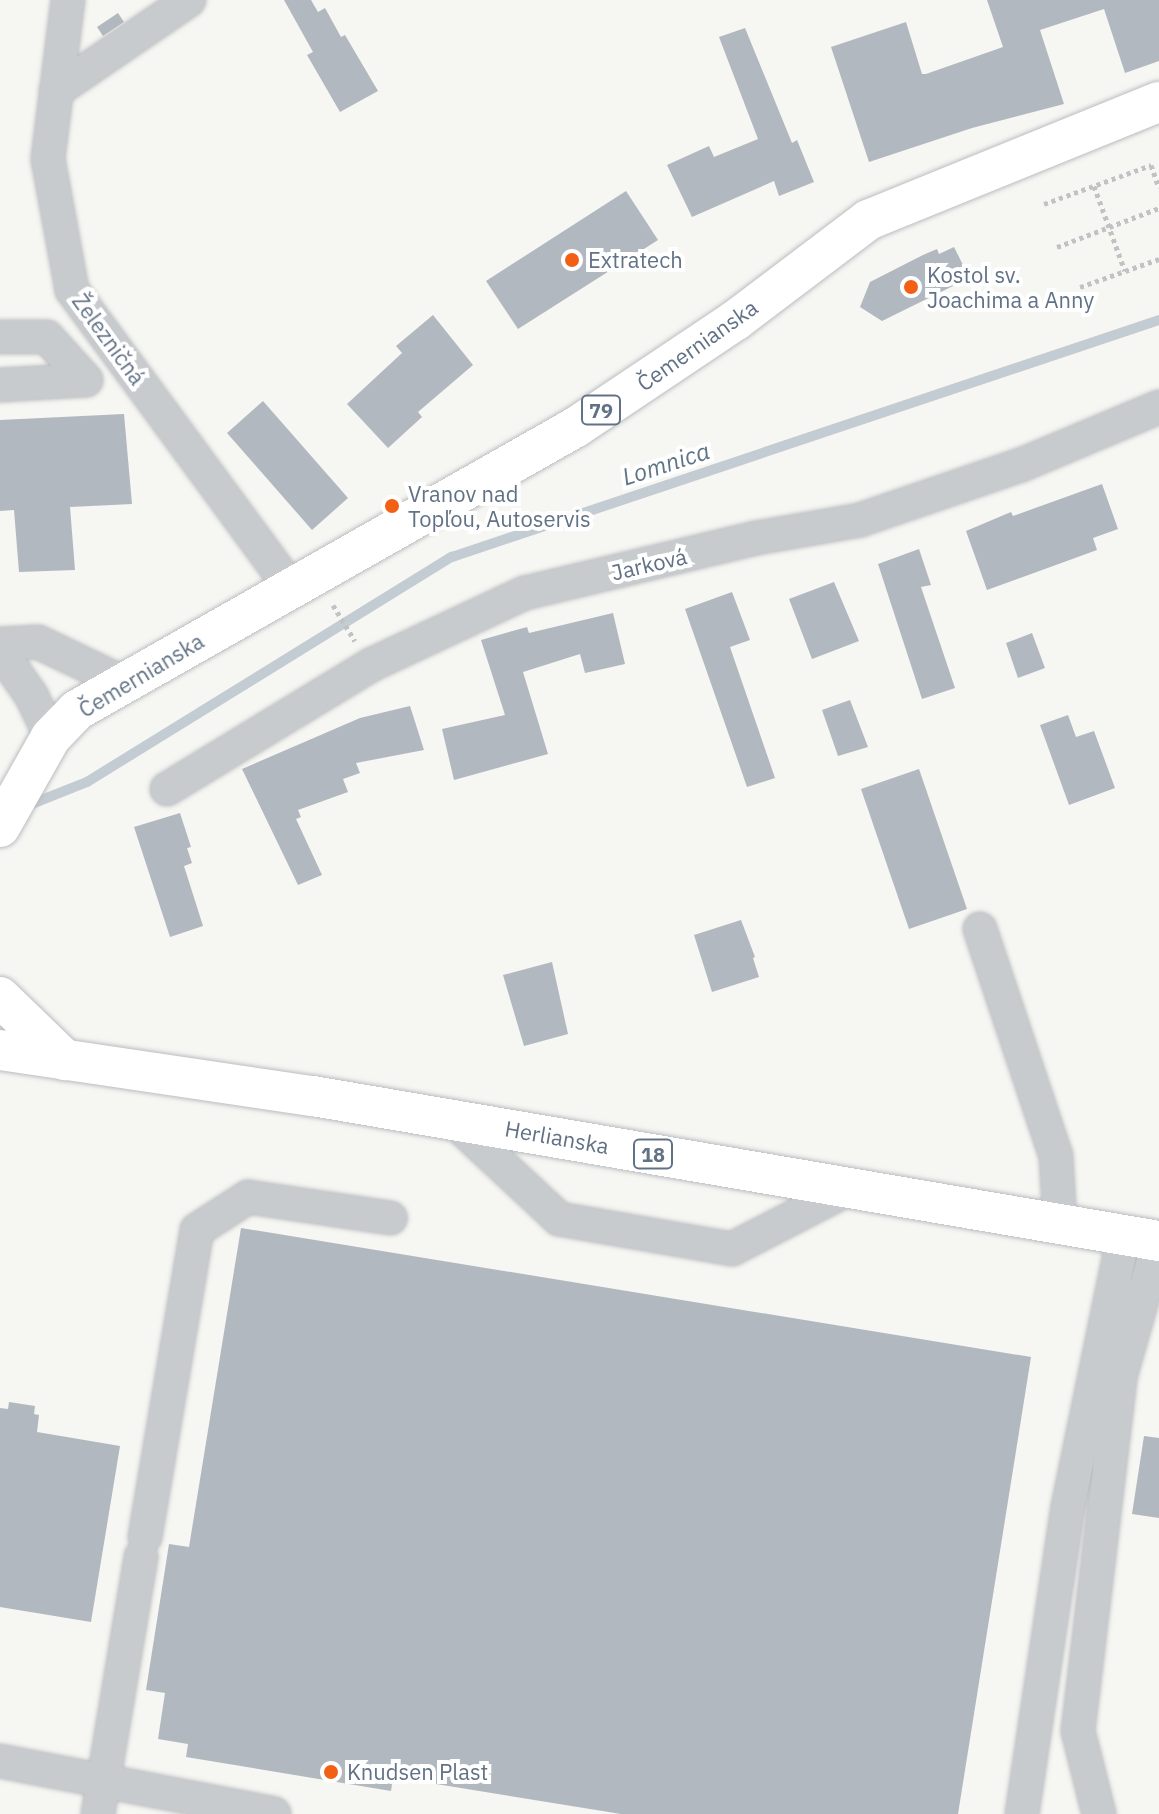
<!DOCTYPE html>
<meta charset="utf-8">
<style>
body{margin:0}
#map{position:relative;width:1159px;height:1814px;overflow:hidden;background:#f6f6f2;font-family:"IBM Plex Sans",sans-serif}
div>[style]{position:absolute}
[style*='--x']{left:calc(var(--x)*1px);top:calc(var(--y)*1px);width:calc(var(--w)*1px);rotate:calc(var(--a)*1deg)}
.stream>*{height:10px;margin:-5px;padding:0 5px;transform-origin:5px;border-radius:5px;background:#c3ccd2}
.building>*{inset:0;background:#b2b8bf}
.path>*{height:5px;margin-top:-2.5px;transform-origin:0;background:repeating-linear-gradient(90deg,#c0c2c4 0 4px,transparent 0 8px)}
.roads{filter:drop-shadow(0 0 2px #babdc1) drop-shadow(0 0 2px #babdc1)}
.minor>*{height:32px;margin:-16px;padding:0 16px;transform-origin:16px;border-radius:16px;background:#c8cbce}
.major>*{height:40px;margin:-20px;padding:0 20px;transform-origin:20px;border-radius:20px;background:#fff}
.dots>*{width:22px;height:22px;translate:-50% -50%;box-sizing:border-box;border:4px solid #fff;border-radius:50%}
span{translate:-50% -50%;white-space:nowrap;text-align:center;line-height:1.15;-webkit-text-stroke:8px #fff;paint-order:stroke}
.shield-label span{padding:2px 6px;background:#fff;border:2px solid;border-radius:6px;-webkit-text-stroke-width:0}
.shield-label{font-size:20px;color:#627286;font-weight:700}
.poi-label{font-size:22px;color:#627286}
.left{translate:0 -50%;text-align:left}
.street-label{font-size:22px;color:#627286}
.water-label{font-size:24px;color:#5e7583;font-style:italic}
</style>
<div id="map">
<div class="stream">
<div style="--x:24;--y:807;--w:68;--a:-21.6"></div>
<div style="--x:87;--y:782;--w:429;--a:-31.7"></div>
<div style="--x:452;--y:557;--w:746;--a:-18.53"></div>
</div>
<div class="building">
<div style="clip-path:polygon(284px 0,311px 0,318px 12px,325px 8px,341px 37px,345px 35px,378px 91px,340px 112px,307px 55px,313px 52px)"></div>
<div style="clip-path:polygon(987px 0,1159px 0,1159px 61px,1125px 73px,1104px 9px,1040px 30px,1064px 104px,972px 128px,869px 162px,831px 47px,906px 22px,922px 74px,926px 74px,1003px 47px)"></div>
<div style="clip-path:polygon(118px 13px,124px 22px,103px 36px,97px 27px)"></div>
<div style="clip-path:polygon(745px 28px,792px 143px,797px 140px,814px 182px,779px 196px,774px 181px,692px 217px,667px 165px,709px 146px,714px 157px,758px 139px,719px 37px)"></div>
<div style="clip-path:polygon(626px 191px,658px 240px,518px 329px,486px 281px)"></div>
<div style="clip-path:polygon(954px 247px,967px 273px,951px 281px,953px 286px,882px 321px,860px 307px,870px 282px,923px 255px,937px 249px,939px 254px)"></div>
<div style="clip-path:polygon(433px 315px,473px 365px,418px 412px,422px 417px,388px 448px,347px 404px,402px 353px,396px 346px)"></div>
<div style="clip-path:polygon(263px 401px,348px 498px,312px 530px,227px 433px)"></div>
<div style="clip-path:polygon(124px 414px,132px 504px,70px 507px,75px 570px,19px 572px,14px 510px,0 511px,0 420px)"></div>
<div style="clip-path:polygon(1102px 484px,1118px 529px,1093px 538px,1097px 550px,987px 590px,966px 531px,1011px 512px,1013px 516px)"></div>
<div style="clip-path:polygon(919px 549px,931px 585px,921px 587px,955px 688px,922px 699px,878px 564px)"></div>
<div style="clip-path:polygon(834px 582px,859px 641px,812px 659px,789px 599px)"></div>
<div style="clip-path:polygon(732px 592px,750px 640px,730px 647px,775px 778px,747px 787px,685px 609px)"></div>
<div style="clip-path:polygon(613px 613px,625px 664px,585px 673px,580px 654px,523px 672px,548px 754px,454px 780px,442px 729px,505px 715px,481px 640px,527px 627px,529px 633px)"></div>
<div style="clip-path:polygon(1032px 633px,1045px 668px,1018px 678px,1006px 643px)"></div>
<div style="clip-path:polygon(850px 700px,868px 747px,838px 756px,822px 710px)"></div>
<div style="clip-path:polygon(410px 706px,424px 750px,356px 763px,360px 773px,343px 779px,348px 792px,298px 810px,301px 817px,296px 819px,322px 875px,298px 885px,242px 769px,360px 718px)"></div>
<div style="clip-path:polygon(1068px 715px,1076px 737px,1094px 731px,1115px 788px,1069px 805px,1040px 725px)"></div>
<div style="clip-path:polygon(919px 769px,967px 909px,909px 929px,861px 789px)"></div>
<div style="clip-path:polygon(180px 813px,191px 847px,187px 848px,192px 863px,184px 866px,203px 926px,170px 937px,134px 827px)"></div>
<div style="clip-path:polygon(741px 920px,755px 957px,753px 958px,759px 977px,712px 992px,694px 935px)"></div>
<div style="clip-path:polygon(552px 962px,568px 1034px,524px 1046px,503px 975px)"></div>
<div style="clip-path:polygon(241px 1228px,1031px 1357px,958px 1814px,621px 1814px,393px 1777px,391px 1791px,186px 1757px,188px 1744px,158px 1739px,165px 1693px,146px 1690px,169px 1544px,189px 1547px)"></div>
<div style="clip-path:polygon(9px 1402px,35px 1406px,34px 1414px,39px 1415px,37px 1432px,120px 1446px,91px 1622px,0 1607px,0 1408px,8px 1409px)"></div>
<div style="clip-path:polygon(1144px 1436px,1159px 1438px,1159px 1518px,1132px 1514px)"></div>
</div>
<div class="path">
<div style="--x:1094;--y:186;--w:90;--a:70"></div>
<div style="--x:1044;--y:204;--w:114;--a:-20"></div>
<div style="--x:1151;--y:165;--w:24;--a:71"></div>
<div style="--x:1057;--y:247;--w:109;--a:-20.9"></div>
<div style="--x:1080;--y:287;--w:84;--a:-19.5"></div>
<div style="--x:333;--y:605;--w:42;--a:58.6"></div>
</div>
<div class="roads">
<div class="minor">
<div style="--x:68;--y:0;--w:160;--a:97.2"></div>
<div style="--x:48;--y:159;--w:133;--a:79.6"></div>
<div style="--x:72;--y:290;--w:368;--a:53.7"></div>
<div style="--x:56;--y:91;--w:161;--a:-34.4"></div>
<div style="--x:0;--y:337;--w:47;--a:0"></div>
<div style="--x:47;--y:337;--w:58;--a:47.8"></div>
<div style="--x:86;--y:380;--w:86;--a:176.7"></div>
<div style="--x:0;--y:644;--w:38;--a:-3"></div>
<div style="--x:38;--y:642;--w:95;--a:25.5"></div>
<div style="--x:0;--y:660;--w:14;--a:34"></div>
<div style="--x:12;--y:668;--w:35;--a:55"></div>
<div style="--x:32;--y:697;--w:44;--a:64.6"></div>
<div style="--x:167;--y:789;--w:239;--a:-31.3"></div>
<div style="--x:371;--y:665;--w:170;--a:-25.1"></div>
<div style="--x:525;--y:593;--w:237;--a:-13.4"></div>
<div style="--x:756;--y:538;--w:106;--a:-9.8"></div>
<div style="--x:860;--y:520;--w:170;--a:-18.9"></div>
<div style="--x:1021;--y:465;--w:150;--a:-22.8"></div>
<div style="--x:980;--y:929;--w:239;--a:71.5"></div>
<div style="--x:1056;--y:1156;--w:67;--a:86.6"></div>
<div style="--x:453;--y:1120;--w:145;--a:43"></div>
<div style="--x:559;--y:1219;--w:176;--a:9.8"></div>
<div style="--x:732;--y:1249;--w:135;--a:-27.3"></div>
<div style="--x:145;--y:1537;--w:311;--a:-80.4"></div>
<div style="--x:197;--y:1230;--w:61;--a:-32.9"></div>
<div style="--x:248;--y:1197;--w:144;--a:8.4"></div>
<div style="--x:0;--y:1761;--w:279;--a:10.9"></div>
<div style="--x:98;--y:1814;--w:261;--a:-80.5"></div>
<div style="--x:1022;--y:1814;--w:310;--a:-81.5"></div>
<div style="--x:1068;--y:1507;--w:279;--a:-78.4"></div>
<div style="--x:1099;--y:1814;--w:86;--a:-104.2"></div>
<div style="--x:1078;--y:1731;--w:356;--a:-83.2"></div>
<div style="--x:1120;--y:1377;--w:141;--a:-74"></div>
</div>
<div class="major">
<div style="--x:0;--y:827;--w:103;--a:-60.5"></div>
<div style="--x:51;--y:737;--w:37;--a:-46"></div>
<div style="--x:77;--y:710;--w:574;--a:-29.56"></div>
<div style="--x:576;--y:427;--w:192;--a:-33.8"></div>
<div style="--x:736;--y:320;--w:166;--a:-37.1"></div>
<div style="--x:868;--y:220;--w:314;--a:-22.1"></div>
<div style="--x:0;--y:997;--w:91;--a:44.1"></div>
<div style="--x:0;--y:1050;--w:316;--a:8.4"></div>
<div style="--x:313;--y:1096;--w:858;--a:9.73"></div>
</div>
</div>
<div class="dots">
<div style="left:572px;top:260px;background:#f26016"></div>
<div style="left:911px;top:287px;background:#f26016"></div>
<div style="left:392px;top:506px;background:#f26016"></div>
<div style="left:331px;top:1772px;background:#f26016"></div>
</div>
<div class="shield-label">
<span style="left:601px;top:410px">79</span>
<span style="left:653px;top:1154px">18</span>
</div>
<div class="poi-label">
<span class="left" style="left:588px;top:260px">Extratech</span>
<span class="left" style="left:927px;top:287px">Kostol sv.<br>Joachima a Anny</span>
<span class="left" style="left:408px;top:506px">Vranov nad<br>Topľou, Autoservis</span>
<span class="left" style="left:347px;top:1772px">Knudsen Plast</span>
</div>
<div class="street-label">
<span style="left:109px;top:339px;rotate:54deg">Železničná</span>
<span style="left:697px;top:345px;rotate:-35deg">Čemernianska</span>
<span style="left:649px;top:564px;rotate:-13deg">Jarková</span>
<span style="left:141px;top:675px;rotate:-31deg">Čemernianska</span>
<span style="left:557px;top:1137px;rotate:10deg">Herlianska</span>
</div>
<div class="water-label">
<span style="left:666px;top:464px;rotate:-18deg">Lomnica</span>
</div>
</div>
